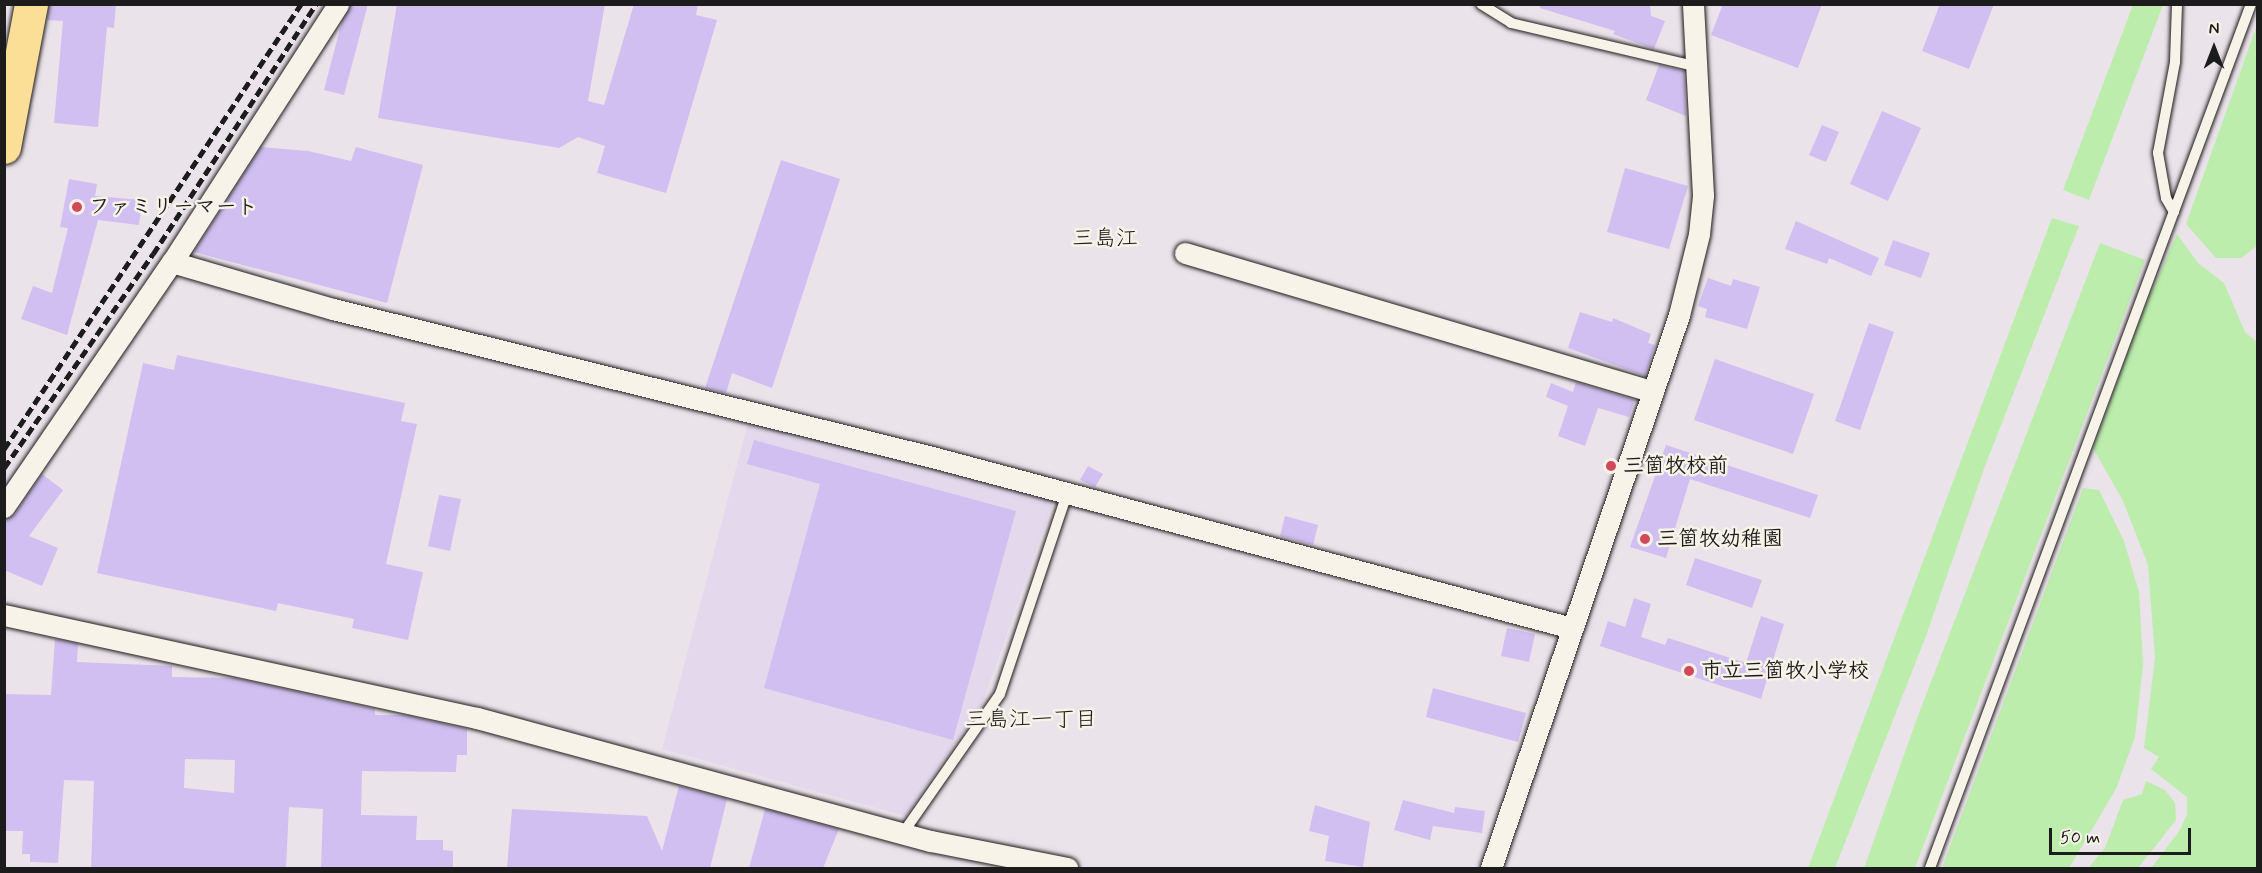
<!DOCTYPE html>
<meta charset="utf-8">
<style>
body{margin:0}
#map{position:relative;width:2262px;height:873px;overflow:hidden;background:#ebe3ea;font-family:Mynerve,"Klee One",sans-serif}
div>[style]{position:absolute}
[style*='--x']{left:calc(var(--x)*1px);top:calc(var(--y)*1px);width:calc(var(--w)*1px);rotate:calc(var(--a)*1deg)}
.built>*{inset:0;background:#e3d8ec}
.green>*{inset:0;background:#bcedac}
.building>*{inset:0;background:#d0bff0}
.roads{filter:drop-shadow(0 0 2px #1c1c1c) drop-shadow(0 0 2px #1c1c1c)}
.service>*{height:10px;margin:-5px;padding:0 5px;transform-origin:5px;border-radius:5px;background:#f7f3e8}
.minor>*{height:21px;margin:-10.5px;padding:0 10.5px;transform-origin:10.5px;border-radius:10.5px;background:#f7f3e8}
.primary>*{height:33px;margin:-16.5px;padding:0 16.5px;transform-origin:16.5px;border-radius:16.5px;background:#fbdf96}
.rail>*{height:4.5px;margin-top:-2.25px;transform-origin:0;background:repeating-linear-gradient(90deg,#1c1c1c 0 9px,transparent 0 13.5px)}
.dots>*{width:16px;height:16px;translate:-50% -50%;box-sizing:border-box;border:3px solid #f7f3e8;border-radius:50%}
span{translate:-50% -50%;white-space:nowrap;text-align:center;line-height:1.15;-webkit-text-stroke:5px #f7f3e8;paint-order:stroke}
.poi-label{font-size:21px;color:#1c1c1c;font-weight:700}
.left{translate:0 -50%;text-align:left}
.neighbourhood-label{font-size:22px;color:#1c1c1c}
.frame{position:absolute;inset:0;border:6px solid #1c1c1c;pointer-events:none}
.north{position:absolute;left:2184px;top:18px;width:60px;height:60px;-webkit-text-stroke:4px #f7f3e8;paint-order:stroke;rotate:0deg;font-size:16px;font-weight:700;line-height:24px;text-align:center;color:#1c1c1c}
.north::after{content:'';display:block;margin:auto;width:21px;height:27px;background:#1c1c1c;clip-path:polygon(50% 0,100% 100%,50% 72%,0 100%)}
.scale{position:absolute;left:2049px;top:828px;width:142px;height:27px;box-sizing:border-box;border:3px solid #1c1c1c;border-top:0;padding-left:8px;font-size:18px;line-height:21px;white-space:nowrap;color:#1c1c1c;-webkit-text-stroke:4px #f7f3e8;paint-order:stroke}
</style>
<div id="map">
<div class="built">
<div style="clip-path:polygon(748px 423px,1054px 499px,983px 702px,906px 816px,662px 749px)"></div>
</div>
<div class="green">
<div style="clip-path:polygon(2133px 5px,2163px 5px,2089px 200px,2063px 190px)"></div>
<div style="clip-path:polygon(2257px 25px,2257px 246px,2241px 258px,2216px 258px,2186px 224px)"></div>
<div style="clip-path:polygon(2052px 218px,2079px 226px,1985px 466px,1926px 636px,1835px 868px,1808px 868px)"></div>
<div style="clip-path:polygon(2177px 234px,2198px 263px,2224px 283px,2245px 332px,2257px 342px,2257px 868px,2151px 868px,2180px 830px,2187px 814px,2187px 797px,2151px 769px,2159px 757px,2144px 748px,2155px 658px,2148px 565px,2123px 501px,2093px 448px,2144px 309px)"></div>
<div style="clip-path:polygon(2100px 243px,2145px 260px,1915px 868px,1864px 868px,1916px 721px)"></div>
<div style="clip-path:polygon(2083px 488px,2099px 490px,2124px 541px,2139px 592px,2143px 665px,2135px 737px,2116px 789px,2069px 868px,1942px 868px)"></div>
<div style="clip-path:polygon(2146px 781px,2165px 790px,2175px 803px,2176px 820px,2138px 868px,2088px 868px,2105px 848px,2123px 800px,2142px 794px)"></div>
</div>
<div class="building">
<div style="clip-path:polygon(49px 4px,116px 4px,114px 28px,107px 27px,98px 127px,54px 123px,63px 21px,47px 20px)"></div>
<div style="clip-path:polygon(351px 4px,368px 4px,344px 95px,324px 90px,342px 21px)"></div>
<div style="clip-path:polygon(397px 4px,605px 4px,588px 101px,604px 105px,634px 4px,698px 4px,696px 15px,717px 20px,666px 193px,597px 173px,605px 146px,578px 137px,559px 148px,378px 118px)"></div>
<div style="clip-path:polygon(1540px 4px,1650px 4px,1651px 16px,1665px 21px,1654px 49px,1613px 34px,1615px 31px,1540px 8px)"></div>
<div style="clip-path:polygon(1723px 4px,1822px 4px,1798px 68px,1711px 35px)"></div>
<div style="clip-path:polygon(1940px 4px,1994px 4px,1969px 69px,1922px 51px)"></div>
<div style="clip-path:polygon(1659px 65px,1684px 71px,1686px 116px,1646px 100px)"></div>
<div style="clip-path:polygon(1882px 111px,1921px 128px,1888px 201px,1850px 184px)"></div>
<div style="clip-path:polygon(1822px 125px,1839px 132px,1826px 162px,1809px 155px)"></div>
<div style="clip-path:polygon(261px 147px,308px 151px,351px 161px,356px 147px,423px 165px,387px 303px,194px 252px)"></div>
<div style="clip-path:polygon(781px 160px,840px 179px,775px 379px,772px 388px,732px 373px,726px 393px,705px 388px)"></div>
<div style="clip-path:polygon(1625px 168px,1688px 186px,1669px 249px,1607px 232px)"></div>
<div style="clip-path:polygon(69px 179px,97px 184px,95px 196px,142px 200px,139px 225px,98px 220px,67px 335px,21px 319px,33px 286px,52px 293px,68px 228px,60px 227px)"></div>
<div style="clip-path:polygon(1796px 221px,1879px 258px,1871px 276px,1829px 258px,1827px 264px,1785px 249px)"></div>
<div style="clip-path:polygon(1893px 240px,1930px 253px,1921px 278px,1884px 265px)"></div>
<div style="clip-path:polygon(1708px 278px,1731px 286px,1733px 279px,1760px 287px,1747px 329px,1705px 317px,1707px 309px,1698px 306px)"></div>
<div style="clip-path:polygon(1580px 312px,1612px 322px,1613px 318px,1651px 334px,1648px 343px,1655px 345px,1645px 376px,1568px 348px)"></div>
<div style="clip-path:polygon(1869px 323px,1894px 332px,1860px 430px,1835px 421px)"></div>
<div style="clip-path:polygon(177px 355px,405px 403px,401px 421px,417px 424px,386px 564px,423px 572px,408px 640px,352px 628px,354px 619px,278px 603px,276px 611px,97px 573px,143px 363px,174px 370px)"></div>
<div style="clip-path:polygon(1715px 359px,1814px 394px,1793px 454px,1694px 420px)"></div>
<div style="clip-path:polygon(1576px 382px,1635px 400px,1629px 417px,1598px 408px,1585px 446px,1558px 436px,1568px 406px,1546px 397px,1551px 383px,1573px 392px)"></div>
<div style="clip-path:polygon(754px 440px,1016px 511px,953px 740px,764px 688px,820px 484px,747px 464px)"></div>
<div style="clip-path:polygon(1666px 445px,1818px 495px,1810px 518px,1690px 479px,1666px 558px,1630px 547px)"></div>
<div style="clip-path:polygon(1088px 466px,1103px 474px,1095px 487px,1080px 480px)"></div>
<div style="clip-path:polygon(42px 474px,63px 490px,29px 536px,58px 548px,42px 586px,4px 570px,4px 520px,15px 514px)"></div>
<div style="clip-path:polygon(439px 495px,461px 499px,450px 551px,428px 546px)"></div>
<div style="clip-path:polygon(1285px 516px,1318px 525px,1313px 545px,1280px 536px)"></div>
<div style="clip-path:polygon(1695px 558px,1762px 580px,1752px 608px,1686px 585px)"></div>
<div style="clip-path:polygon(1634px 598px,1651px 604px,1641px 637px,1665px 645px,1668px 638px,1746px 663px,1761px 616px,1784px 624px,1761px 699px,1600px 646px,1608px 621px,1625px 627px)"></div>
<div style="clip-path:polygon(1507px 628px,1535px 634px,1529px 662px,1501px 656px)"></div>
<div style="clip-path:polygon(evenodd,55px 639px,78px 644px,77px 662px,172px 666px,172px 677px,235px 678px,375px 709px,375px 715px,405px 715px,467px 729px,467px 755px,457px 755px,456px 772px,362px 771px,361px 815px,417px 816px,416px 840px,443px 840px,443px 850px,453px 851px,453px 868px,321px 868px,323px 809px,289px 807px,286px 868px,91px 868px,94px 781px,64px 780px,58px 863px,30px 862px,30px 854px,22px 854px,23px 831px,4px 831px,4px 694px,51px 695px,55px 639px,185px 759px,235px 760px,234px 793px,184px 788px,185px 759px)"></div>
<div style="clip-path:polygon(1433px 688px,1526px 713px,1518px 742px,1426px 717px)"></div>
<div style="clip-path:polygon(679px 786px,727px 799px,710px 868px,507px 868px,512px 809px,647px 816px,662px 851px)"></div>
<div style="clip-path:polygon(1403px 800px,1454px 813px,1455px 807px,1485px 811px,1482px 833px,1433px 826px,1430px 840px,1394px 830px)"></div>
<div style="clip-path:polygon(1315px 805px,1370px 822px,1363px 867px,1325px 861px,1329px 836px,1309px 831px)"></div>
<div style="clip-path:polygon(765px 809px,839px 829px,823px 868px,749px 868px)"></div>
</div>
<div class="roads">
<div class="service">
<div style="--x:1481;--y:4;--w:36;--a:32"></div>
<div style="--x:1511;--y:23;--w:192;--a:13.2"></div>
<div style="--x:2174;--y:212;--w:16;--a:-120"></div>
<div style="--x:2166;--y:198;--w:46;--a:-100.1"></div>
<div style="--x:2158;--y:153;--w:93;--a:-79.4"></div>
<div style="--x:2175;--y:62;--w:58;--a:-88"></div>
<div style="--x:903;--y:833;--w:169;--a:-55.1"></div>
<div style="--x:1000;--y:694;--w:211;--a:-71.5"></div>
<div style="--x:1930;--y:868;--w:922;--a:-69.62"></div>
</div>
<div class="minor">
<div style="--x:1185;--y:253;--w:488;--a:16.5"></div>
<div style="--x:172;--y:262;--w:168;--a:16.3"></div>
<div style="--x:333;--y:309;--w:621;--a:13.88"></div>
<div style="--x:936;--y:458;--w:658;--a:14.97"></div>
<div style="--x:4;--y:507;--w:297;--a:-55.6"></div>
<div style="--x:172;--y:262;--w:307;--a:-57.2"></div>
<div style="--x:4;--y:615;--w:484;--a:12.3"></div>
<div style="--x:477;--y:718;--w:470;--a:15.2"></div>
<div style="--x:931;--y:841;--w:139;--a:11.2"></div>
<div style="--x:1491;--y:868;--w:584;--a:-71.22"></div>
<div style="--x:1679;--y:315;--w:83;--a:-76.1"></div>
<div style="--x:1699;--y:234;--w:39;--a:-84"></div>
<div style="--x:1703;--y:195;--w:191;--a:-93"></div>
</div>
<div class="primary">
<div style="--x:4;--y:147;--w:146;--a:-79.3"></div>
</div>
</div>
<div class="rail">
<div style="--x:4;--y:449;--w:535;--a:-56.28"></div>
<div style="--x:4;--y:468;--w:261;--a:-55.2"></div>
<div style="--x:153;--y:254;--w:298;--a:-56.9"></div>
</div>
<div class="dots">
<div style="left:77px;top:207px;background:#d1495b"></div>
<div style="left:1611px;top:466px;background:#d1495b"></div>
<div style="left:1645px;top:539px;background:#d1495b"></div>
<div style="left:1689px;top:671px;background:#d1495b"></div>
</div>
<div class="poi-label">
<span class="left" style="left:89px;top:207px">ファミリーマート</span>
<span class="left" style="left:1623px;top:466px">三箇牧校前</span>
<span class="left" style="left:1657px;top:539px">三箇牧幼稚園</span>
<span class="left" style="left:1701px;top:671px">市立三箇牧小学校</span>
</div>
<div class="neighbourhood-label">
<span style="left:1105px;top:240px">三島江</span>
<span style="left:1031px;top:721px">三島江一丁目</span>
</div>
<div class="frame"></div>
<div class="north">N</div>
<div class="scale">50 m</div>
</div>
